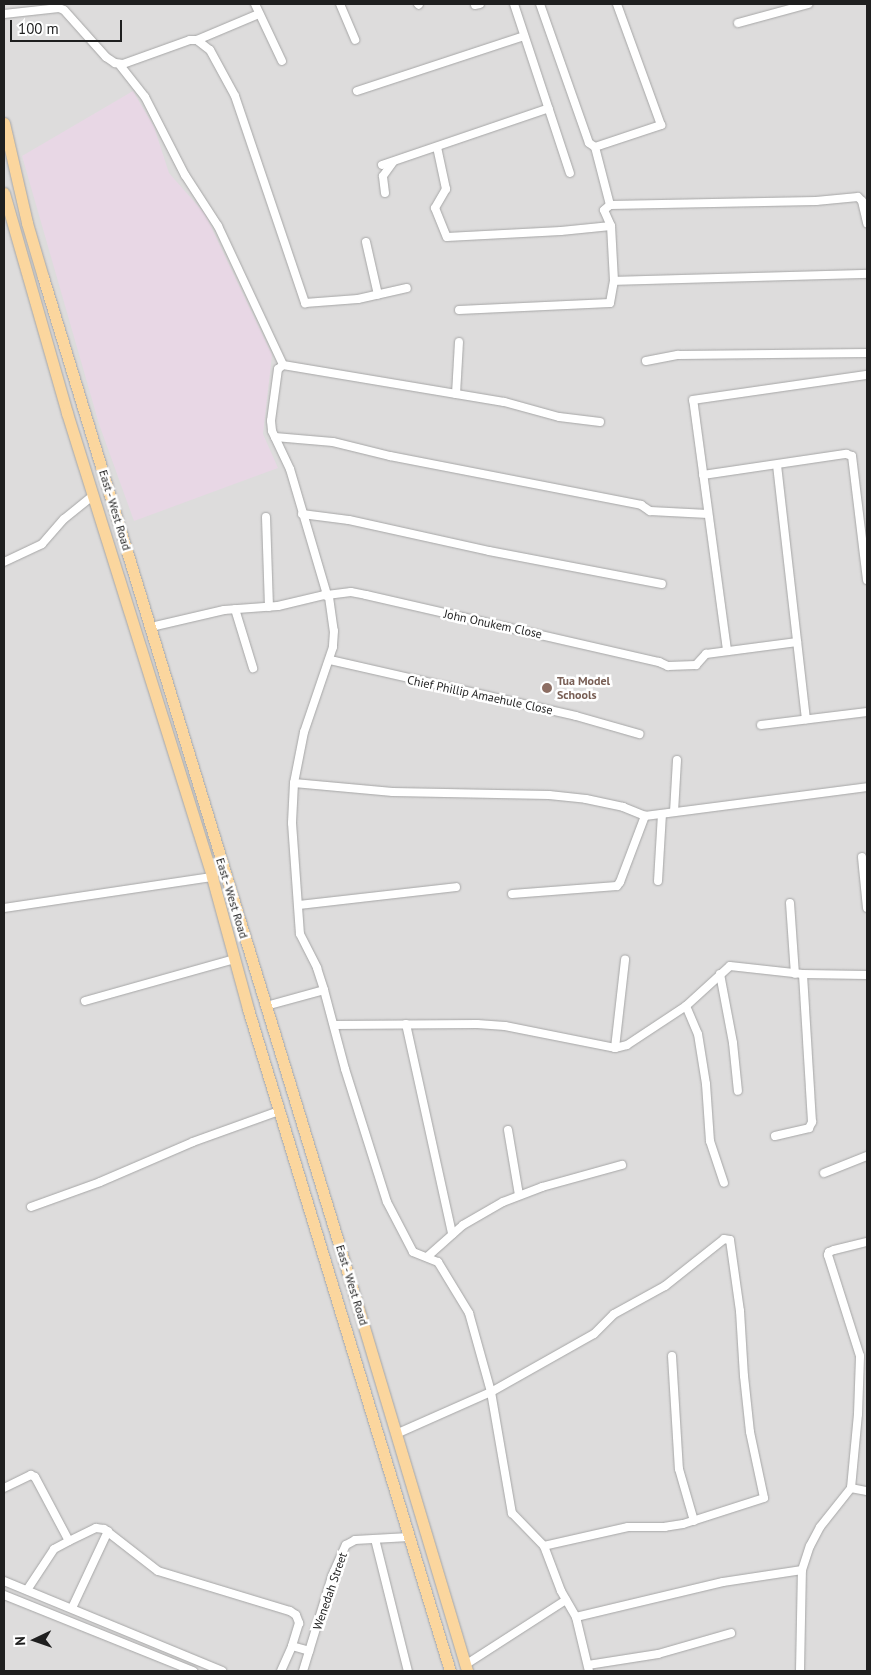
<!DOCTYPE html>
<style>
body{margin:0}
#map{position:relative;width:871px;height:1675px;overflow:hidden;background:#efece5;font-family:"PT Sans",sans-serif}
div>[style]{position:absolute}
[style*='--x']{left:calc(var(--x)*1px);top:calc(var(--y)*1px);width:calc(var(--w)*1px);rotate:calc(var(--a)*1deg)}
.residential>*{inset:0;background:#dddcdc}
.industrial>*{inset:0;background:#e8d7e5}
.roads{filter:drop-shadow(0 0 1px #a6a6a6) drop-shadow(0 0 1px #a6a6a6)}
.street>*{height:8px;margin:-4px;padding:0 4px;transform-origin:4px;border-radius:4px;background:#fff}
.primary>*{height:11px;margin:-5.5px;padding:0 5.5px;transform-origin:5.5px;border-radius:5.5px;background:#fbd69e}
.dots>*{width:14px;height:14px;translate:-50% -50%;box-sizing:border-box;border:2px solid #fff;border-radius:50%}
span{translate:-50% -50%;white-space:nowrap;text-align:center;line-height:1.15;-webkit-text-stroke:5px #fff;paint-order:stroke}
.street-label{font-size:12px;color:#1f1f1f}
.education-label{font-size:12px;color:#785e54;font-weight:700}
.left{translate:0 -50%;text-align:left}
.frame{position:absolute;inset:0;border:5px solid #1f1f1f;pointer-events:none}
.north{position:absolute;left:10px;top:1615px;width:50px;height:50px;-webkit-text-stroke:4px #fff;paint-order:stroke;rotate:267deg;font-size:14px;font-weight:700;line-height:20px;text-align:center;color:#1f1f1f}
.north::after{content:'';display:block;margin:auto;width:18px;height:22px;background:#1f1f1f;clip-path:polygon(50% 0,100% 100%,50% 72%,0 100%)}
.scale{position:absolute;left:10px;top:20px;width:112px;height:22px;box-sizing:border-box;border:2px solid #1f1f1f;border-top:0;padding-left:6px;font-size:15px;line-height:18px;white-space:nowrap;color:#1f1f1f;-webkit-text-stroke:4px #fff;paint-order:stroke}
</style>
<div id="map">
<div class="residential">
<div style="clip-path:polygon(4px 4px,867px 4px,867px 1671px,4px 1671px)"></div>
</div>
<div class="industrial">
<div style="clip-path:polygon(133px 91px,154px 127px,169px 173px,205px 214px,272px 355px,263px 434px,278px 468px,134px 521px,99px 424px,22px 156px)"></div>
</div>
<div class="roads">
<div class="street">
<div style="--x:255;--y:4;--w:63;--a:64.7"></div>
<div style="--x:340;--y:4;--w:39;--a:67"></div>
<div style="--x:418;--y:4;--w:1;--a:45"></div>
<div style="--x:514;--y:4;--w:178;--a:71.7"></div>
<div style="--x:540;--y:4;--w:147;--a:70.6"></div>
<div style="--x:589;--y:143;--w:7;--a:34"></div>
<div style="--x:595;--y:147;--w:70;--a:-18.4"></div>
<div style="--x:661;--y:125;--w:129;--a:-110"></div>
<div style="--x:475;--y:5;--w:5;--a:-11"></div>
<div style="--x:4;--y:14;--w:55;--a:-6.2"></div>
<div style="--x:59;--y:8;--w:5;--a:22"></div>
<div style="--x:64;--y:10;--w:63;--a:48.2"></div>
<div style="--x:106;--y:57;--w:11;--a:34"></div>
<div style="--x:115;--y:63;--w:8;--a:7"></div>
<div style="--x:123;--y:64;--w:71;--a:-19.7"></div>
<div style="--x:190;--y:40;--w:7;--a:0"></div>
<div style="--x:197;--y:40;--w:67;--a:-22.8"></div>
<div style="--x:738;--y:23;--w:73;--a:-15.2"></div>
<div style="--x:197;--y:40;--w:16;--a:38"></div>
<div style="--x:210;--y:50;--w:52;--a:61.5"></div>
<div style="--x:235;--y:96;--w:219;--a:71.3"></div>
<div style="--x:305;--y:303;--w:53;--a:-4.3"></div>
<div style="--x:358;--y:299;--w:50;--a:-12.7"></div>
<div style="--x:119;--y:64;--w:42;--a:51.8"></div>
<div style="--x:145;--y:97;--w:88;--a:62.9"></div>
<div style="--x:185;--y:175;--w:61;--a:57.1"></div>
<div style="--x:218;--y:226;--w:153;--a:64.9"></div>
<div style="--x:357;--y:91;--w:176;--a:-18.2"></div>
<div style="--x:437;--y:147;--w:43;--a:77.9"></div>
<div style="--x:446;--y:189;--w:22;--a:120"></div>
<div style="--x:435;--y:208;--w:31;--a:68"></div>
<div style="--x:447;--y:237;--w:114;--a:-3"></div>
<div style="--x:561;--y:231;--w:50;--a:-5.7"></div>
<div style="--x:595;--y:147;--w:60;--a:75.5"></div>
<div style="--x:382;--y:165;--w:176;--a:-18.8"></div>
<div style="--x:385;--y:193;--w:17;--a:-97"></div>
<div style="--x:383;--y:176;--w:17;--a:-54"></div>
<div style="--x:366;--y:242;--w:54;--a:77.2"></div>
<div style="--x:614;--y:281;--w:253;--a:-1.6"></div>
<div style="--x:459;--y:310;--w:151;--a:-2.7"></div>
<div style="--x:610;--y:303;--w:22;--a:-80"></div>
<div style="--x:614;--y:281;--w:55;--a:-93.1"></div>
<div style="--x:611;--y:226;--w:17;--a:-114"></div>
<div style="--x:604;--y:210;--w:8;--a:-40"></div>
<div style="--x:610;--y:205;--w:206;--a:-1.1"></div>
<div style="--x:816;--y:201;--w:42;--a:-5.4"></div>
<div style="--x:858;--y:197;--w:6;--a:45"></div>
<div style="--x:862;--y:201;--w:23;--a:77"></div>
<div style="--x:646;--y:361;--w:33;--a:-11"></div>
<div style="--x:678;--y:355;--w:189;--a:-0.6"></div>
<div style="--x:456;--y:394;--w:52;--a:-86.7"></div>
<div style="--x:600;--y:422;--w:41;--a:-173"></div>
<div style="--x:559;--y:417;--w:57;--a:-164.7"></div>
<div style="--x:504;--y:402;--w:224;--a:-170.5"></div>
<div style="--x:283;--y:365;--w:6;--a:141"></div>
<div style="--x:278;--y:369;--w:52;--a:97.7"></div>
<div style="--x:271;--y:421;--w:10;--a:84"></div>
<div style="--x:272;--y:431;--w:42;--a:64.7"></div>
<div style="--x:290;--y:469;--w:131;--a:73.6"></div>
<div style="--x:327;--y:595;--w:24;--a:-7"></div>
<div style="--x:351;--y:592;--w:15;--a:11"></div>
<div style="--x:366;--y:595;--w:301;--a:12.9"></div>
<div style="--x:659;--y:662;--w:10;--a:24"></div>
<div style="--x:668;--y:666;--w:28;--a:-2"></div>
<div style="--x:696;--y:665;--w:15;--a:-48"></div>
<div style="--x:706;--y:654;--w:92;--a:-7.5"></div>
<div style="--x:275;--y:437;--w:58;--a:4.9"></div>
<div style="--x:333;--y:442;--w:59;--a:13.8"></div>
<div style="--x:390;--y:456;--w:256;--a:11"></div>
<div style="--x:641;--y:505;--w:11;--a:34"></div>
<div style="--x:650;--y:511;--w:58;--a:3"></div>
<div style="--x:777;--y:465;--w:256;--a:83.5"></div>
<div style="--x:703;--y:475;--w:145;--a:-8.4"></div>
<div style="--x:846;--y:454;--w:6;--a:18"></div>
<div style="--x:852;--y:456;--w:125;--a:83.1"></div>
<div style="--x:302;--y:514;--w:47;--a:7.3"></div>
<div style="--x:349;--y:520;--w:143;--a:12.5"></div>
<div style="--x:489;--y:551;--w:176;--a:10.8"></div>
<div style="--x:266;--y:517;--w:90;--a:88.1"></div>
<div style="--x:4;--y:562;--w:42;--a:-25.3"></div>
<div style="--x:42;--y:544;--w:33;--a:-49"></div>
<div style="--x:64;--y:519;--w:38;--a:-39"></div>
<div style="--x:235;--y:609;--w:62;--a:73"></div>
<div style="--x:151;--y:627;--w:75;--a:-13.1"></div>
<div style="--x:224;--y:610;--w:54;--a:-4.2"></div>
<div style="--x:278;--y:606;--w:47;--a:-13.4"></div>
<div style="--x:324;--y:595;--w:5;--a:22"></div>
<div style="--x:329;--y:597;--w:34;--a:82"></div>
<div style="--x:334;--y:631;--w:16;--a:94"></div>
<div style="--x:333;--y:647;--w:90;--a:108.8"></div>
<div style="--x:304;--y:732;--w:52;--a:101.1"></div>
<div style="--x:294;--y:783;--w:40;--a:92.9"></div>
<div style="--x:292;--y:823;--w:111;--a:85.9"></div>
<div style="--x:300;--y:934;--w:38;--a:63"></div>
<div style="--x:317;--y:968;--w:23;--a:72"></div>
<div style="--x:324;--y:990;--w:82;--a:75.1"></div>
<div style="--x:345;--y:1069;--w:139;--a:72.5"></div>
<div style="--x:387;--y:1202;--w:56;--a:62.5"></div>
<div style="--x:413;--y:1252;--w:27;--a:22"></div>
<div style="--x:438;--y:1262;--w:60;--a:58.7"></div>
<div style="--x:469;--y:1313;--w:82;--a:74.4"></div>
<div style="--x:491;--y:1392;--w:123;--a:80.2"></div>
<div style="--x:512;--y:1513;--w:46;--a:45.9"></div>
<div style="--x:544;--y:1546;--w:48;--a:69.3"></div>
<div style="--x:561;--y:1591;--w:30;--a:60"></div>
<div style="--x:576;--y:1617;--w:56;--a:76.5"></div>
<div style="--x:727;--y:650;--w:252;--a:-97.7"></div>
<div style="--x:693;--y:400;--w:176;--a:-8.2"></div>
<div style="--x:330;--y:660;--w:252;--a:12.8"></div>
<div style="--x:576;--y:716;--w:66;--a:15.9"></div>
<div style="--x:761;--y:725;--w:107;--a:-7"></div>
<div style="--x:294;--y:783;--w:99;--a:5.2"></div>
<div style="--x:393;--y:792;--w:156;--a:1.1"></div>
<div style="--x:549;--y:795;--w:37;--a:6"></div>
<div style="--x:586;--y:799;--w:38;--a:12"></div>
<div style="--x:623;--y:807;--w:24;--a:22"></div>
<div style="--x:645;--y:816;--w:224;--a:-7.4"></div>
<div style="--x:674;--y:812;--w:52;--a:-86.7"></div>
<div style="--x:862;--y:857;--w:51;--a:84.4"></div>
<div style="--x:658;--y:881;--w:67;--a:-86.6"></div>
<div style="--x:512;--y:894;--w:105;--a:-4.4"></div>
<div style="--x:617;--y:886;--w:5;--a:-53"></div>
<div style="--x:620;--y:882;--w:71;--a:-69.3"></div>
<div style="--x:790;--y:903;--w:71;--a:86"></div>
<div style="--x:299;--y:905;--w:158;--a:-6.5"></div>
<div style="--x:4;--y:908;--w:210;--a:-8.5"></div>
<div style="--x:720;--y:974;--w:70;--a:79.3"></div>
<div style="--x:733;--y:1043;--w:48;--a:84.1"></div>
<div style="--x:85;--y:1001;--w:155;--a:-15.7"></div>
<div style="--x:266;--y:1006;--w:60;--a:-15.4"></div>
<div style="--x:686;--y:1006;--w:30;--a:67"></div>
<div style="--x:698;--y:1034;--w:51;--a:80.9"></div>
<div style="--x:706;--y:1084;--w:57;--a:86"></div>
<div style="--x:710;--y:1141;--w:44;--a:71.6"></div>
<div style="--x:406;--y:1024;--w:215;--a:77.6"></div>
<div style="--x:334;--y:1025;--w:143;--a:-0.4"></div>
<div style="--x:477;--y:1024;--w:28;--a:4"></div>
<div style="--x:505;--y:1026;--w:112;--a:11.3"></div>
<div style="--x:615;--y:1048;--w:12;--a:-14"></div>
<div style="--x:627;--y:1045;--w:71;--a:-33.5"></div>
<div style="--x:686;--y:1006;--w:59;--a:-42.3"></div>
<div style="--x:730;--y:966;--w:73;--a:6.3"></div>
<div style="--x:803;--y:974;--w:64;--a:0.9"></div>
<div style="--x:615;--y:1048;--w:89;--a:-83.5"></div>
<div style="--x:508;--y:1130;--w:66;--a:80.4"></div>
<div style="--x:775;--y:1136;--w:35;--a:-13"></div>
<div style="--x:809;--y:1128;--w:7;--a:-63"></div>
<div style="--x:812;--y:1122;--w:148;--a:-93.5"></div>
<div style="--x:824;--y:1173;--w:46;--a:-21.6"></div>
<div style="--x:31;--y:1207;--w:73;--a:-19.9"></div>
<div style="--x:100;--y:1182;--w:101;--a:-23.3"></div>
<div style="--x:193;--y:1142;--w:91;--a:-19.8"></div>
<div style="--x:427;--y:1257;--w:48;--a:-41.6"></div>
<div style="--x:463;--y:1225;--w:46;--a:-29.9"></div>
<div style="--x:503;--y:1202;--w:42;--a:-21"></div>
<div style="--x:542;--y:1187;--w:83;--a:-15.4"></div>
<div style="--x:672;--y:1356;--w:113;--a:86.5"></div>
<div style="--x:679;--y:1469;--w:54;--a:73.9"></div>
<div style="--x:396;--y:1434;--w:104;--a:-23.9"></div>
<div style="--x:491;--y:1392;--w:118;--a:-29.4"></div>
<div style="--x:594;--y:1334;--w:28;--a:-45"></div>
<div style="--x:614;--y:1314;--w:58;--a:-28.8"></div>
<div style="--x:665;--y:1286;--w:75;--a:-38.5"></div>
<div style="--x:724;--y:1239;--w:6;--a:9"></div>
<div style="--x:730;--y:1240;--w:72;--a:82"></div>
<div style="--x:740;--y:1311;--w:65;--a:86.5"></div>
<div style="--x:744;--y:1376;--w:56;--a:83.9"></div>
<div style="--x:750;--y:1432;--w:67;--a:78"></div>
<div style="--x:764;--y:1498;--w:85;--a:162.2"></div>
<div style="--x:683;--y:1524;--w:18;--a:171"></div>
<div style="--x:665;--y:1527;--w:37;--a:180"></div>
<div style="--x:628;--y:1527;--w:86;--a:167.3"></div>
<div style="--x:4;--y:1488;--w:30;--a:-26"></div>
<div style="--x:31;--y:1475;--w:4;--a:27"></div>
<div style="--x:35;--y:1477;--w:72;--a:62"></div>
<div style="--x:69;--y:1541;--w:30;--a:-26"></div>
<div style="--x:96;--y:1528;--w:8;--a:7"></div>
<div style="--x:104;--y:1529;--w:68;--a:37.9"></div>
<div style="--x:158;--y:1571;--w:138;--a:16.9"></div>
<div style="--x:290;--y:1611;--w:7;--a:34"></div>
<div style="--x:296;--y:1615;--w:9;--a:69"></div>
<div style="--x:299;--y:1623;--w:24;--a:107"></div>
<div style="--x:292;--y:1646;--w:18;--a:16"></div>
<div style="--x:851;--y:1488;--w:16;--a:11"></div>
<div style="--x:375;--y:1539;--w:136;--a:76"></div>
<div style="--x:4;--y:1581;--w:236;--a:22.4"></div>
<div style="--x:27;--y:1590;--w:49;--a:-56.6"></div>
<div style="--x:54;--y:1549;--w:17;--a:-28"></div>
<div style="--x:4;--y:1595;--w:204;--a:21.9"></div>
<div style="--x:72;--y:1608;--w:85;--a:-64.9"></div>
<div style="--x:576;--y:1617;--w:151;--a:-13.4"></div>
<div style="--x:723;--y:1582;--w:80;--a:-8.6"></div>
<div style="--x:465;--y:1665;--w:120;--a:-32.8"></div>
<div style="--x:588;--y:1665;--w:71;--a:-8.9"></div>
<div style="--x:658;--y:1654;--w:76;--a:-16"></div>
<div style="--x:281;--y:1671;--w:27;--a:-66"></div>
<div style="--x:303;--y:1671;--w:99;--a:-73"></div>
<div style="--x:332;--y:1576;--w:34;--a:-66"></div>
<div style="--x:346;--y:1545;--w:10;--a:-29"></div>
<div style="--x:355;--y:1540;--w:54;--a:-3.2"></div>
<div style="--x:800;--y:1671;--w:101;--a:-88.9"></div>
<div style="--x:802;--y:1570;--w:25;--a:-72"></div>
<div style="--x:810;--y:1546;--w:21;--a:-62"></div>
<div style="--x:820;--y:1527;--w:50;--a:-51.5"></div>
<div style="--x:851;--y:1488;--w:74;--a:-84.6"></div>
<div style="--x:858;--y:1414;--w:58;--a:-88"></div>
<div style="--x:860;--y:1356;--w:106;--a:-107.6"></div>
<div style="--x:828;--y:1255;--w:3;--a:-72"></div>
<div style="--x:829;--y:1252;--w:5;--a:-22"></div>
<div style="--x:834;--y:1250;--w:34;--a:-14"></div>
</div>
<div class="primary">
<div style="--x:4;--y:123;--w:103;--a:77"></div>
<div style="--x:27;--y:223;--w:56;--a:73.5"></div>
<div style="--x:43;--y:277;--w:1067;--a:72.99"></div>
<div style="--x:355;--y:1297;--w:390;--a:73.3"></div>
<div style="--x:4;--y:193;--w:229;--a:74"></div>
<div style="--x:67;--y:413;--w:486;--a:72.6"></div>
<div style="--x:212;--y:877;--w:137;--a:74.7"></div>
<div style="--x:248;--y:1009;--w:692;--a:73.03"></div>
</div>
</div>
<div class="dots">
<div style="left:547px;top:688px;background:#8d6e63"></div>
</div>
<div class="street-label">
<span style="left:115px;top:510px;rotate:73deg">East - West Road</span>
<span style="left:493px;top:624px;rotate:12deg">John Onukem Close</span>
<span style="left:480px;top:695px;rotate:12deg">Chief Phillip Amaehule Close</span>
<span style="left:232px;top:898px;rotate:73deg">East - West Road</span>
<span style="left:352px;top:1285px;rotate:73deg">East - West Road</span>
<span style="left:330px;top:1591px;rotate:-71deg">Wenedah Street</span>
</div>
<div class="education-label">
<span class="left" style="left:557px;top:688px">Tua Model<br>Schools</span>
</div>
<div class="frame"></div>
<div class="north">N</div>
<div class="scale">100 m</div>
</div>
